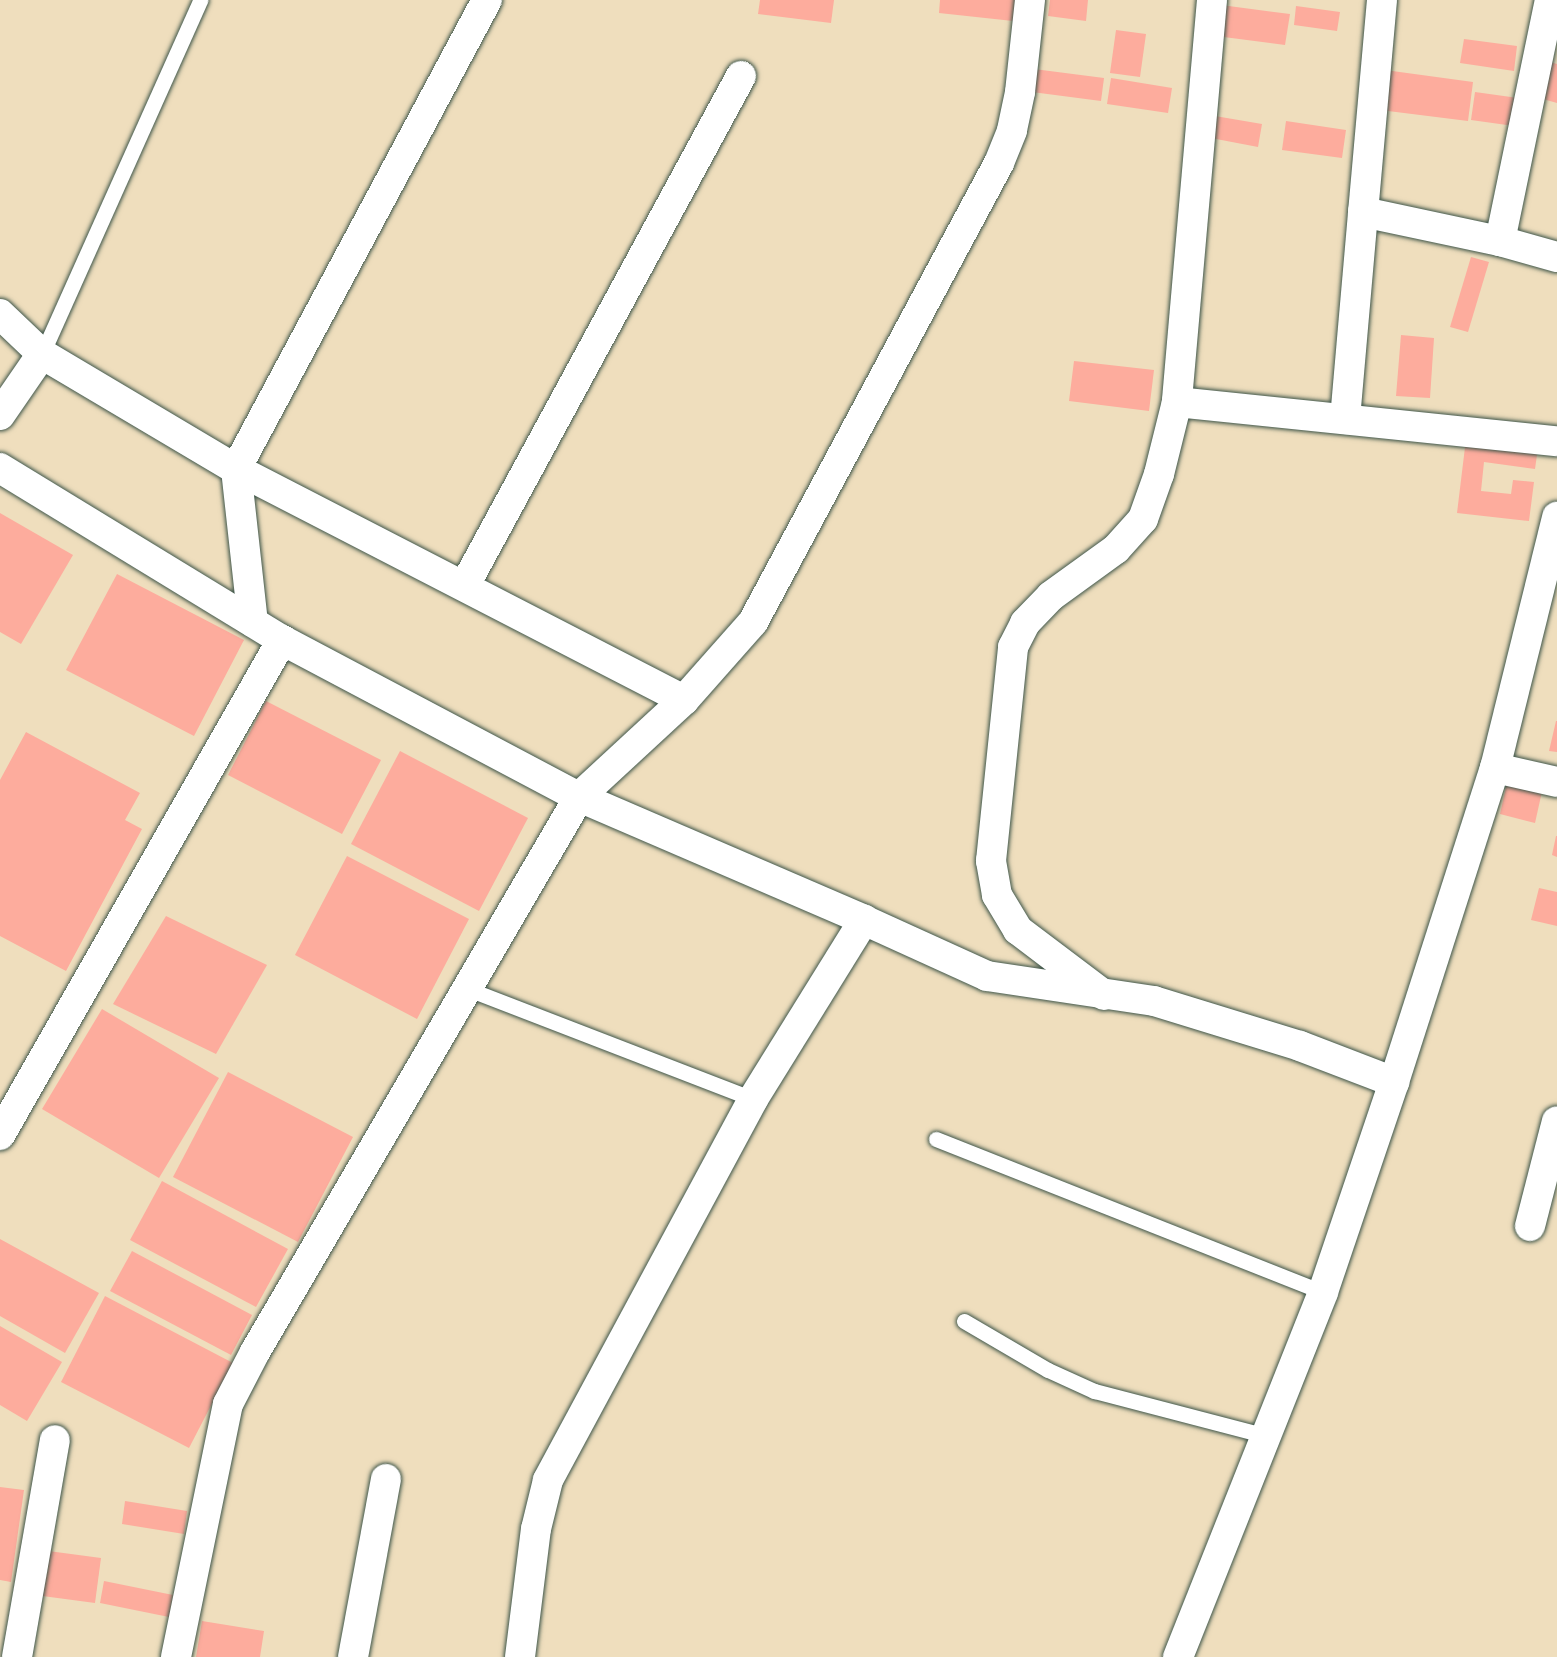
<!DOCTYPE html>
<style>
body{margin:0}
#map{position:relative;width:1557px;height:1657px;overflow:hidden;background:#efdebd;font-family:Delius,sans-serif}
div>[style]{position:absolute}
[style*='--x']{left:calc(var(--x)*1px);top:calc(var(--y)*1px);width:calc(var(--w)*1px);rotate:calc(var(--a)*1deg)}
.building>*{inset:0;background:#fdac9d}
.roads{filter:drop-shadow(0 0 2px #3e5549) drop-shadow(0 0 2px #3e5549)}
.lane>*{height:15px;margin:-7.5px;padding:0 7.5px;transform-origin:7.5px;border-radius:7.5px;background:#fff}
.street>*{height:30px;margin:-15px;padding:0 15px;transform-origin:15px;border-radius:15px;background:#fff}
span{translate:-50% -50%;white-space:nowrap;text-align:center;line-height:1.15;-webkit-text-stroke:5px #f7f3e8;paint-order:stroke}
</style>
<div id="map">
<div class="building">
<div style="clip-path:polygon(760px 0,834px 0,831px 23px,758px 14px)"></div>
<div style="clip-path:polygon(940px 0,1016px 0,1013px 21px,939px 13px)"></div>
<div style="clip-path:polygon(1050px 0,1088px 0,1086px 21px,1048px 16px)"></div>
<div style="clip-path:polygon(1221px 5px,1290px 14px,1285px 45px,1216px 36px)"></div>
<div style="clip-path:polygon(1296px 6px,1340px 12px,1337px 31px,1294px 25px)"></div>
<div style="clip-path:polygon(1116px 30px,1146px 34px,1140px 77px,1110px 73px)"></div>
<div style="clip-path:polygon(1464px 39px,1517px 46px,1514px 71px,1460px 63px)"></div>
<div style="clip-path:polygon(1547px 61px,1557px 64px,1557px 103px,1536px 97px)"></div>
<div style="clip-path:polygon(1034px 69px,1104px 78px,1101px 101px,1032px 92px)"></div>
<div style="clip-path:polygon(1385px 70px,1473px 82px,1468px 121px,1380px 110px)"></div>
<div style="clip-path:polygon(1111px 78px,1172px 88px,1168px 113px,1107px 104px)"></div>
<div style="clip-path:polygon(1475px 92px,1518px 98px,1514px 126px,1471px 120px)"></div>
<div style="clip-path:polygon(1215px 116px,1262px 124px,1258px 147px,1211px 138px)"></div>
<div style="clip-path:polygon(1286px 121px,1346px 130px,1342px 158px,1282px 150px)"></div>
<div style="clip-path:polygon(1471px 257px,1489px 262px,1468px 332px,1450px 327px)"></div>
<div style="clip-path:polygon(1401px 335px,1434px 338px,1430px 398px,1396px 396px)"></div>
<div style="clip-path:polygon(1074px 361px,1154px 370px,1149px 411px,1069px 401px)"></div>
<div style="clip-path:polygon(1466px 439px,1538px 448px,1535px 469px,1484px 462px,1481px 491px,1511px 494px,1513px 480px,1534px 482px,1529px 521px,1457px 513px)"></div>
<div style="clip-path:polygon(0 513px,73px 555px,21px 644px,0 632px)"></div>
<div style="clip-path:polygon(117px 574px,244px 640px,194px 736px,66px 670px)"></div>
<div style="clip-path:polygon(266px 701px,381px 760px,342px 834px,228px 775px)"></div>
<div style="clip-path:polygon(1556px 721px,1557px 721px,1557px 752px,1549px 751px)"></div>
<div style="clip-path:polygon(26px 732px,140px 793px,125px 820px,142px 829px,66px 971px,0 936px,0 780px)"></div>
<div style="clip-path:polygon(400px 751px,528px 818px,479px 911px,351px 844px)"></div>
<div style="clip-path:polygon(1508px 778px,1543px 787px,1535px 823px,1500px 814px)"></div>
<div style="clip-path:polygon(1556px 836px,1557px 836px,1557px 857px,1552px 855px)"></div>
<div style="clip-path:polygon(347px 856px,469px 919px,417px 1019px,295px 955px)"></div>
<div style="clip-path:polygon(1539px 888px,1557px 892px,1557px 926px,1531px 920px)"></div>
<div style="clip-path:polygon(166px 916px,267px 965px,216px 1054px,113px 1004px)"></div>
<div style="clip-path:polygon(102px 1009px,219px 1078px,159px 1178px,42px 1109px)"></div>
<div style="clip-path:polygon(228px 1072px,353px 1137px,298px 1242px,173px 1177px)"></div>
<div style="clip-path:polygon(162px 1181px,288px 1249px,256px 1307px,130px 1240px)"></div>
<div style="clip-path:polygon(0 1239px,99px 1293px,65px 1353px,0 1316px)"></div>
<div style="clip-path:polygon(132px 1251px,252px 1315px,231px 1355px,110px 1291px)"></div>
<div style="clip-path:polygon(105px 1296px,233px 1363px,189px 1448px,61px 1382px)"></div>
<div style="clip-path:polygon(0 1326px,62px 1362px,27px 1421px,0 1405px)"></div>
<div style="clip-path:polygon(0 1487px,24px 1490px,11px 1582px,0 1580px)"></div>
<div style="clip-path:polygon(125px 1501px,187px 1511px,184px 1534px,122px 1524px)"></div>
<div style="clip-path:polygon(41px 1550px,101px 1558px,95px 1603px,35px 1595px)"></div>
<div style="clip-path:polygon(104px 1581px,173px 1595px,169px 1617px,100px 1603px)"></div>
<div style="clip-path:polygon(202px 1621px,264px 1631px,260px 1657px,196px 1657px)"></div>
</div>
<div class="roads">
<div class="lane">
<div style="--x:42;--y:354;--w:388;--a:-65.9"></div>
<div style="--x:468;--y:989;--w:305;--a:21.1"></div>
<div style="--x:936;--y:1139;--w:416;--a:21.6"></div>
<div style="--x:964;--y:1321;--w:97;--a:30.3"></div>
<div style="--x:1048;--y:1370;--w:51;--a:24.5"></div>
<div style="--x:1094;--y:1391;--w:179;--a:14.6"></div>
</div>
<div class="street">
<div style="--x:1212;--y:0;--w:404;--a:95"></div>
<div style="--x:1177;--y:402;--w:382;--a:5.9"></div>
<div style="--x:1382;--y:0;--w:213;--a:95.1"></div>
<div style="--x:1363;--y:212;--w:140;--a:12"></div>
<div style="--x:1500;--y:241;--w:59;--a:15.7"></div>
<div style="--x:1500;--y:241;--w:246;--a:-78.3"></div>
<div style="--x:0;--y:314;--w:58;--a:43.6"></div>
<div style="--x:0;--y:415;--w:74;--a:-55.5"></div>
<div style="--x:42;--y:354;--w:226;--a:30.7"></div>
<div style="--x:236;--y:469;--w:532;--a:-61.85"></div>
<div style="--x:1345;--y:419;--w:208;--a:-85"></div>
<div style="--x:0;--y:468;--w:330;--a:31.4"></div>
<div style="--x:282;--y:640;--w:336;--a:27.9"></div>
<div style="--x:579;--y:797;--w:310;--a:23.3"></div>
<div style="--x:236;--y:469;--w:504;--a:27.28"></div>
<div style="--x:236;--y:469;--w:154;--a:83.7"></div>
<div style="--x:465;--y:585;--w:579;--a:-61.53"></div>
<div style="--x:1495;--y:768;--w:64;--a:12.7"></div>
<div style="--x:1104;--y:995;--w:108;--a:-142.9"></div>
<div style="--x:1018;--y:930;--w:41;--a:-121"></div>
<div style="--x:997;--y:895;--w:35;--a:-100"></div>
<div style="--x:991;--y:861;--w:215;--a:-84.1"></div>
<div style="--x:1013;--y:647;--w:27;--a:-63"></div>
<div style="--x:1025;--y:623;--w:37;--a:-46"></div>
<div style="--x:1051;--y:596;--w:80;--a:-35.9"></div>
<div style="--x:1116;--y:549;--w:40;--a:-48"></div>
<div style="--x:1143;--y:519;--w:48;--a:-70.4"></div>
<div style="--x:1159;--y:474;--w:74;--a:-76"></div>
<div style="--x:0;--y:1135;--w:570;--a:-60.33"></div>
<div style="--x:1530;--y:1226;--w:108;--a:-75.6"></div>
<div style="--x:17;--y:1657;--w:220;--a:-80.1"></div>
<div style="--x:176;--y:1657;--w:258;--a:-78.4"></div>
<div style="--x:228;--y:1404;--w:59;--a:-62.6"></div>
<div style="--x:255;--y:1352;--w:643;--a:-59.72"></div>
<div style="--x:579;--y:797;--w:143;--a:-42.7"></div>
<div style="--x:684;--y:700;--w:104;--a:-48.5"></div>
<div style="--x:753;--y:622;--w:521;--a:-61.81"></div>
<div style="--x:999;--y:163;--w:35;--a:-68"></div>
<div style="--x:1012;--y:130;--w:39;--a:-78"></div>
<div style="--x:1020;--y:92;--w:93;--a:-83.8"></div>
<div style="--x:353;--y:1657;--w:181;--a:-79.5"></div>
<div style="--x:520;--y:1657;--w:129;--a:-82.9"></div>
<div style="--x:536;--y:1529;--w:50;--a:-76.2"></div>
<div style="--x:548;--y:1480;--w:433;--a:-61.7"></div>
<div style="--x:753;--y:1099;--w:211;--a:-58.2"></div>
<div style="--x:864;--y:920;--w:135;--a:24.5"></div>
<div style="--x:987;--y:976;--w:169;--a:8.5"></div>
<div style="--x:1154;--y:1001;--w:153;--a:17.1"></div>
<div style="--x:1300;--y:1046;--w:101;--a:21"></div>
<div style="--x:1178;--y:1657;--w:393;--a:-68.3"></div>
<div style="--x:1323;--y:1292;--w:222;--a:-71.3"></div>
<div style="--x:1394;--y:1082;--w:330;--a:-72.2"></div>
<div style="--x:1495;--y:768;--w:259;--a:-76.1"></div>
</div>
</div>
</div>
